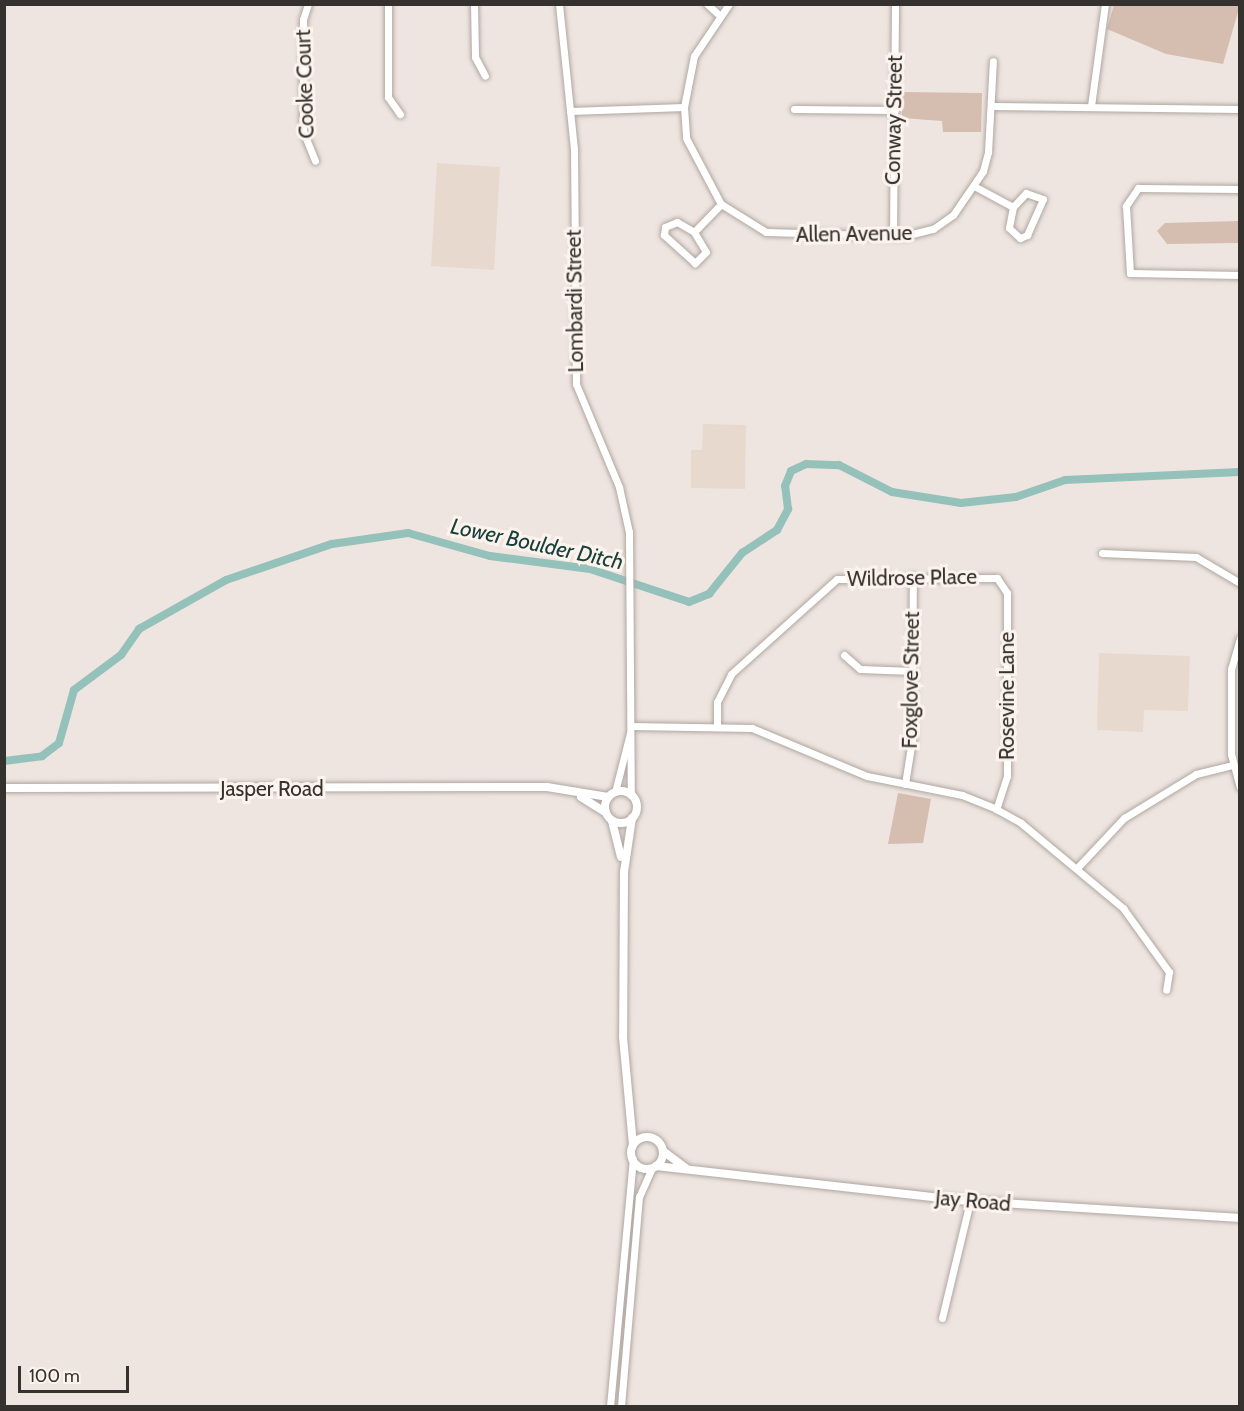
<!DOCTYPE html>
<style>
body{margin:0}
#map{position:relative;width:1244px;height:1411px;overflow:hidden;background:#efe5e0;font-family:Cabin,sans-serif}
div>[style]{position:absolute}
[style*='--x']{left:calc(var(--x)*1px);top:calc(var(--y)*1px);width:calc(var(--w)*1px);rotate:calc(var(--a)*1deg)}
.built>*{inset:0;background:#e8d9ce}
.green>*{inset:0;background:#d5beaf}
.canal>*{height:8px;margin:-4px;padding:0 4px;transform-origin:4px;border-radius:4px;background:#95c1bb}
.roads{filter:drop-shadow(0 0 2px #afa7a1) drop-shadow(0 0 2px #afa7a1)}
.minor>*{height:7px;margin:-3.5px;padding:0 3.5px;transform-origin:3.5px;border-radius:3.5px;background:#fff}
.tertiary>*{height:8px;margin:-4px;padding:0 4px;transform-origin:4px;border-radius:4px;background:#fff}
.tertiary>.ring{margin:-4px;padding:0;box-sizing:content-box;background:none;border:8px solid #fff;border-radius:50%}
span{translate:-50% -50%;white-space:nowrap;text-align:center;line-height:1.15;-webkit-text-stroke:6px #fcf3ed;paint-order:stroke}
.street-label{font-size:21px;color:#35312f}
.water-label{font-size:22px;color:#17403c;font-style:italic}
.frame{position:absolute;inset:0;border:6px solid #35312f;pointer-events:none}
.scale{position:absolute;left:18px;top:1366px;width:111px;height:27px;box-sizing:border-box;border:3px solid #35312f;border-top:0;padding-left:8px;font-size:18px;line-height:21px;white-space:nowrap;color:#35312f;-webkit-text-stroke:4px #fcf3ed;paint-order:stroke}
</style>
<div id="map">
<div class="built">
<div style="clip-path:polygon(437px 163px,500px 167px,494px 270px,431px 266px)"></div>
<div style="clip-path:polygon(703px 424px,746px 425px,745px 489px,691px 488px,691px 450px,702px 450px)"></div>
<div style="clip-path:polygon(1099px 653px,1190px 656px,1188px 711px,1144px 710px,1143px 732px,1097px 730px)"></div>
</div>
<div class="green">
<div style="clip-path:polygon(1114px 5px,1239px 4px,1240px 5px,1223px 64px,1166px 54px,1107px 29px)"></div>
<div style="clip-path:polygon(902px 92px,982px 93px,981px 132px,943px 132px,942px 121px,902px 118px)"></div>
<div style="clip-path:polygon(1239px 221px,1239px 243px,1167px 244px,1157px 231px,1165px 223px)"></div>
<div style="clip-path:polygon(898px 793px,931px 799px,923px 843px,888px 844px)"></div>
</div>
<div class="canal">
<div style="--x:4;--y:761;--w:38;--a:-7"></div>
<div style="--x:42;--y:756;--w:21;--a:-37"></div>
<div style="--x:59;--y:743;--w:55;--a:-74.2"></div>
<div style="--x:74;--y:690;--w:59;--a:-36.7"></div>
<div style="--x:121;--y:655;--w:32;--a:-55"></div>
<div style="--x:139;--y:629;--w:100;--a:-29.4"></div>
<div style="--x:226;--y:580;--w:112;--a:-18.8"></div>
<div style="--x:332;--y:544;--w:77;--a:-8.2"></div>
<div style="--x:408;--y:533;--w:85;--a:15.7"></div>
<div style="--x:490;--y:556;--w:101;--a:7.4"></div>
<div style="--x:590;--y:569;--w:104;--a:18.4"></div>
<div style="--x:689;--y:602;--w:22;--a:-22"></div>
<div style="--x:709;--y:594;--w:53;--a:-51.2"></div>
<div style="--x:742;--y:553;--w:42;--a:-33.3"></div>
<div style="--x:777;--y:530;--w:24;--a:-62"></div>
<div style="--x:788;--y:509;--w:23;--a:-97"></div>
<div style="--x:785;--y:486;--w:16;--a:-68"></div>
<div style="--x:791;--y:471;--w:17;--a:-25"></div>
<div style="--x:806;--y:464;--w:33;--a:2"></div>
<div style="--x:839;--y:465;--w:59;--a:27"></div>
<div style="--x:892;--y:492;--w:70;--a:9.1"></div>
<div style="--x:961;--y:503;--w:55;--a:-6.2"></div>
<div style="--x:1016;--y:497;--w:52;--a:-19.1"></div>
<div style="--x:1065;--y:480;--w:175;--a:-2.6"></div>
</div>
<div class="roads">
<div class="minor">
<div style="--x:308;--y:4;--w:16;--a:108"></div>
<div style="--x:303;--y:19;--w:112;--a:90"></div>
<div style="--x:303;--y:131;--w:32;--a:68"></div>
<div style="--x:388;--y:4;--w:93;--a:90"></div>
<div style="--x:388;--y:97;--w:21;--a:55"></div>
<div style="--x:474;--y:4;--w:53;--a:88.9"></div>
<div style="--x:475;--y:57;--w:21;--a:62"></div>
<div style="--x:559;--y:4;--w:145;--a:84.1"></div>
<div style="--x:574;--y:148;--w:236;--a:89.5"></div>
<div style="--x:576;--y:384;--w:112;--a:67.3"></div>
<div style="--x:619;--y:487;--w:46;--a:77.5"></div>
<div style="--x:629;--y:532;--w:263;--a:89.6"></div>
<div style="--x:707;--y:4;--w:15;--a:42"></div>
<div style="--x:729;--y:4;--w:63;--a:123.9"></div>
<div style="--x:694;--y:56;--w:52;--a:101.1"></div>
<div style="--x:684;--y:107;--w:31;--a:86"></div>
<div style="--x:686;--y:138;--w:75;--a:62.1"></div>
<div style="--x:721;--y:204;--w:53;--a:31.9"></div>
<div style="--x:766;--y:232;--w:138;--a:1.7"></div>
<div style="--x:904;--y:236;--w:30;--a:-14"></div>
<div style="--x:933;--y:229;--w:24;--a:-35"></div>
<div style="--x:953;--y:215;--w:53;--a:-55.7"></div>
<div style="--x:983;--y:171;--w:20;--a:-75"></div>
<div style="--x:988;--y:152;--w:91;--a:-86.9"></div>
<div style="--x:993;--y:106;--w:247;--a:0.7"></div>
<div style="--x:1091;--y:106;--w:103;--a:-82.2"></div>
<div style="--x:794;--y:109;--w:101;--a:0.6"></div>
<div style="--x:570;--y:111;--w:114;--a:-2"></div>
<div style="--x:974;--y:186;--w:44;--a:28.3"></div>
<div style="--x:1013;--y:207;--w:21;--a:101"></div>
<div style="--x:1009;--y:228;--w:15;--a:42"></div>
<div style="--x:1020;--y:238;--w:8;--a:-23"></div>
<div style="--x:1027;--y:235;--w:39;--a:-66"></div>
<div style="--x:1043;--y:199;--w:18;--a:-161"></div>
<div style="--x:1026;--y:193;--w:19;--a:133"></div>
<div style="--x:1240;--y:189;--w:102;--a:-179.4"></div>
<div style="--x:1138;--y:188;--w:22;--a:124"></div>
<div style="--x:1126;--y:206;--w:67;--a:86.6"></div>
<div style="--x:1130;--y:273;--w:110;--a:1"></div>
<div style="--x:694;--y:232;--w:23;--a:59"></div>
<div style="--x:706;--y:252;--w:16;--a:135"></div>
<div style="--x:695;--y:263;--w:42;--a:-137.9"></div>
<div style="--x:664;--y:235;--w:8;--a:-83"></div>
<div style="--x:665;--y:227;--w:13;--a:-23"></div>
<div style="--x:677;--y:222;--w:20;--a:30"></div>
<div style="--x:694;--y:232;--w:39;--a:-46"></div>
<div style="--x:893;--y:236;--w:232;--a:-89.5"></div>
<div style="--x:1102;--y:553;--w:94;--a:2.4"></div>
<div style="--x:1196;--y:557;--w:51;--a:30.6"></div>
<div style="--x:1240;--y:638;--w:32;--a:106"></div>
<div style="--x:1231;--y:669;--w:85;--a:90"></div>
<div style="--x:1231;--y:754;--w:34;--a:75"></div>
<div style="--x:844;--y:655;--w:21;--a:41"></div>
<div style="--x:860;--y:669;--w:53;--a:2.2"></div>
<div style="--x:717;--y:725;--w:23;--a:-90"></div>
<div style="--x:717;--y:702;--w:31;--a:-63"></div>
<div style="--x:731;--y:674;--w:142;--a:-41.9"></div>
<div style="--x:837;--y:579;--w:160;--a:-0.4"></div>
<div style="--x:997;--y:578;--w:18;--a:56"></div>
<div style="--x:1007;--y:593;--w:183;--a:90"></div>
<div style="--x:1007;--y:776;--w:35;--a:108"></div>
<div style="--x:631;--y:726;--w:121;--a:0.9"></div>
<div style="--x:752;--y:728;--w:125;--a:22.7"></div>
<div style="--x:867;--y:776;--w:97;--a:11.3"></div>
<div style="--x:962;--y:795;--w:37;--a:22"></div>
<div style="--x:996;--y:809;--w:29;--a:29"></div>
<div style="--x:1021;--y:823;--w:133;--a:39.8"></div>
<div style="--x:1123;--y:908;--w:79;--a:54.3"></div>
<div style="--x:1169;--y:972;--w:18;--a:99"></div>
<div style="--x:905;--y:784;--w:45;--a:-81"></div>
<div style="--x:912;--y:740;--w:164;--a:-89.7"></div>
<div style="--x:615;--y:792;--w:61;--a:-75.7"></div>
<div style="--x:1077;--y:868;--w:69;--a:-46.8"></div>
<div style="--x:1124;--y:818;--w:84;--a:-31.4"></div>
<div style="--x:1196;--y:774;--w:37;--a:-14"></div>
<div style="--x:942;--y:1318;--w:120;--a:-76.5"></div>
<div style="--x:610;--y:1406;--w:248;--a:-84.7"></div>
<div style="--x:621;--y:1406;--w:210;--a:-85.1"></div>
<div style="--x:639;--y:1197;--w:32;--a:-66"></div>
</div>
<div class="tertiary">
<div style="--x:4;--y:788;--w:543;--a:-0.11"></div>
<div style="--x:547;--y:787;--w:62;--a:9.3"></div>
<div class="ring" style="left:605px;top:791px;width:24px;height:24px"></div>
<div style="--x:581;--y:797;--w:28;--a:32"></div>
<div style="--x:632;--y:818;--w:55;--a:98.4"></div>
<div style="--x:624;--y:872;--w:165;--a:90.3"></div>
<div style="--x:623;--y:1037;--w:108;--a:84.7"></div>
<div style="--x:612;--y:821;--w:37;--a:76"></div>
<div class="ring" style="left:631px;top:1137px;width:24px;height:24px"></div>
<div style="--x:663;--y:1151;--w:30;--a:37"></div>
<div style="--x:656;--y:1166;--w:316;--a:6.4"></div>
<div style="--x:970;--y:1201;--w:271;--a:3.6"></div>
</div>
</div>
<div class="street-label">
<span style="left:305px;top:84px;rotate:-92deg">Cooke Court</span>
<span style="left:894px;top:120px;rotate:-89deg">Conway Street</span>
<span style="left:854px;top:234px;rotate:-1deg">Allen Avenue</span>
<span style="left:575px;top:301px;rotate:-91deg">Lombardi Street</span>
<span style="left:912px;top:578px;rotate:-1deg">Wildrose Place</span>
<span style="left:911px;top:680px;rotate:-89deg">Foxglove Street</span>
<span style="left:1007px;top:696px;rotate:-90deg">Rosevine Lane</span>
<span style="left:272px;top:789px">Jasper Road</span>
<span style="left:973px;top:1201px;rotate:5deg">Jay Road</span>
</div>
<div class="water-label">
<span style="left:537px;top:544px;rotate:12deg">Lower Boulder Ditch</span>
</div>
<div class="frame"></div>
<div class="scale">100 m</div>
</div>
